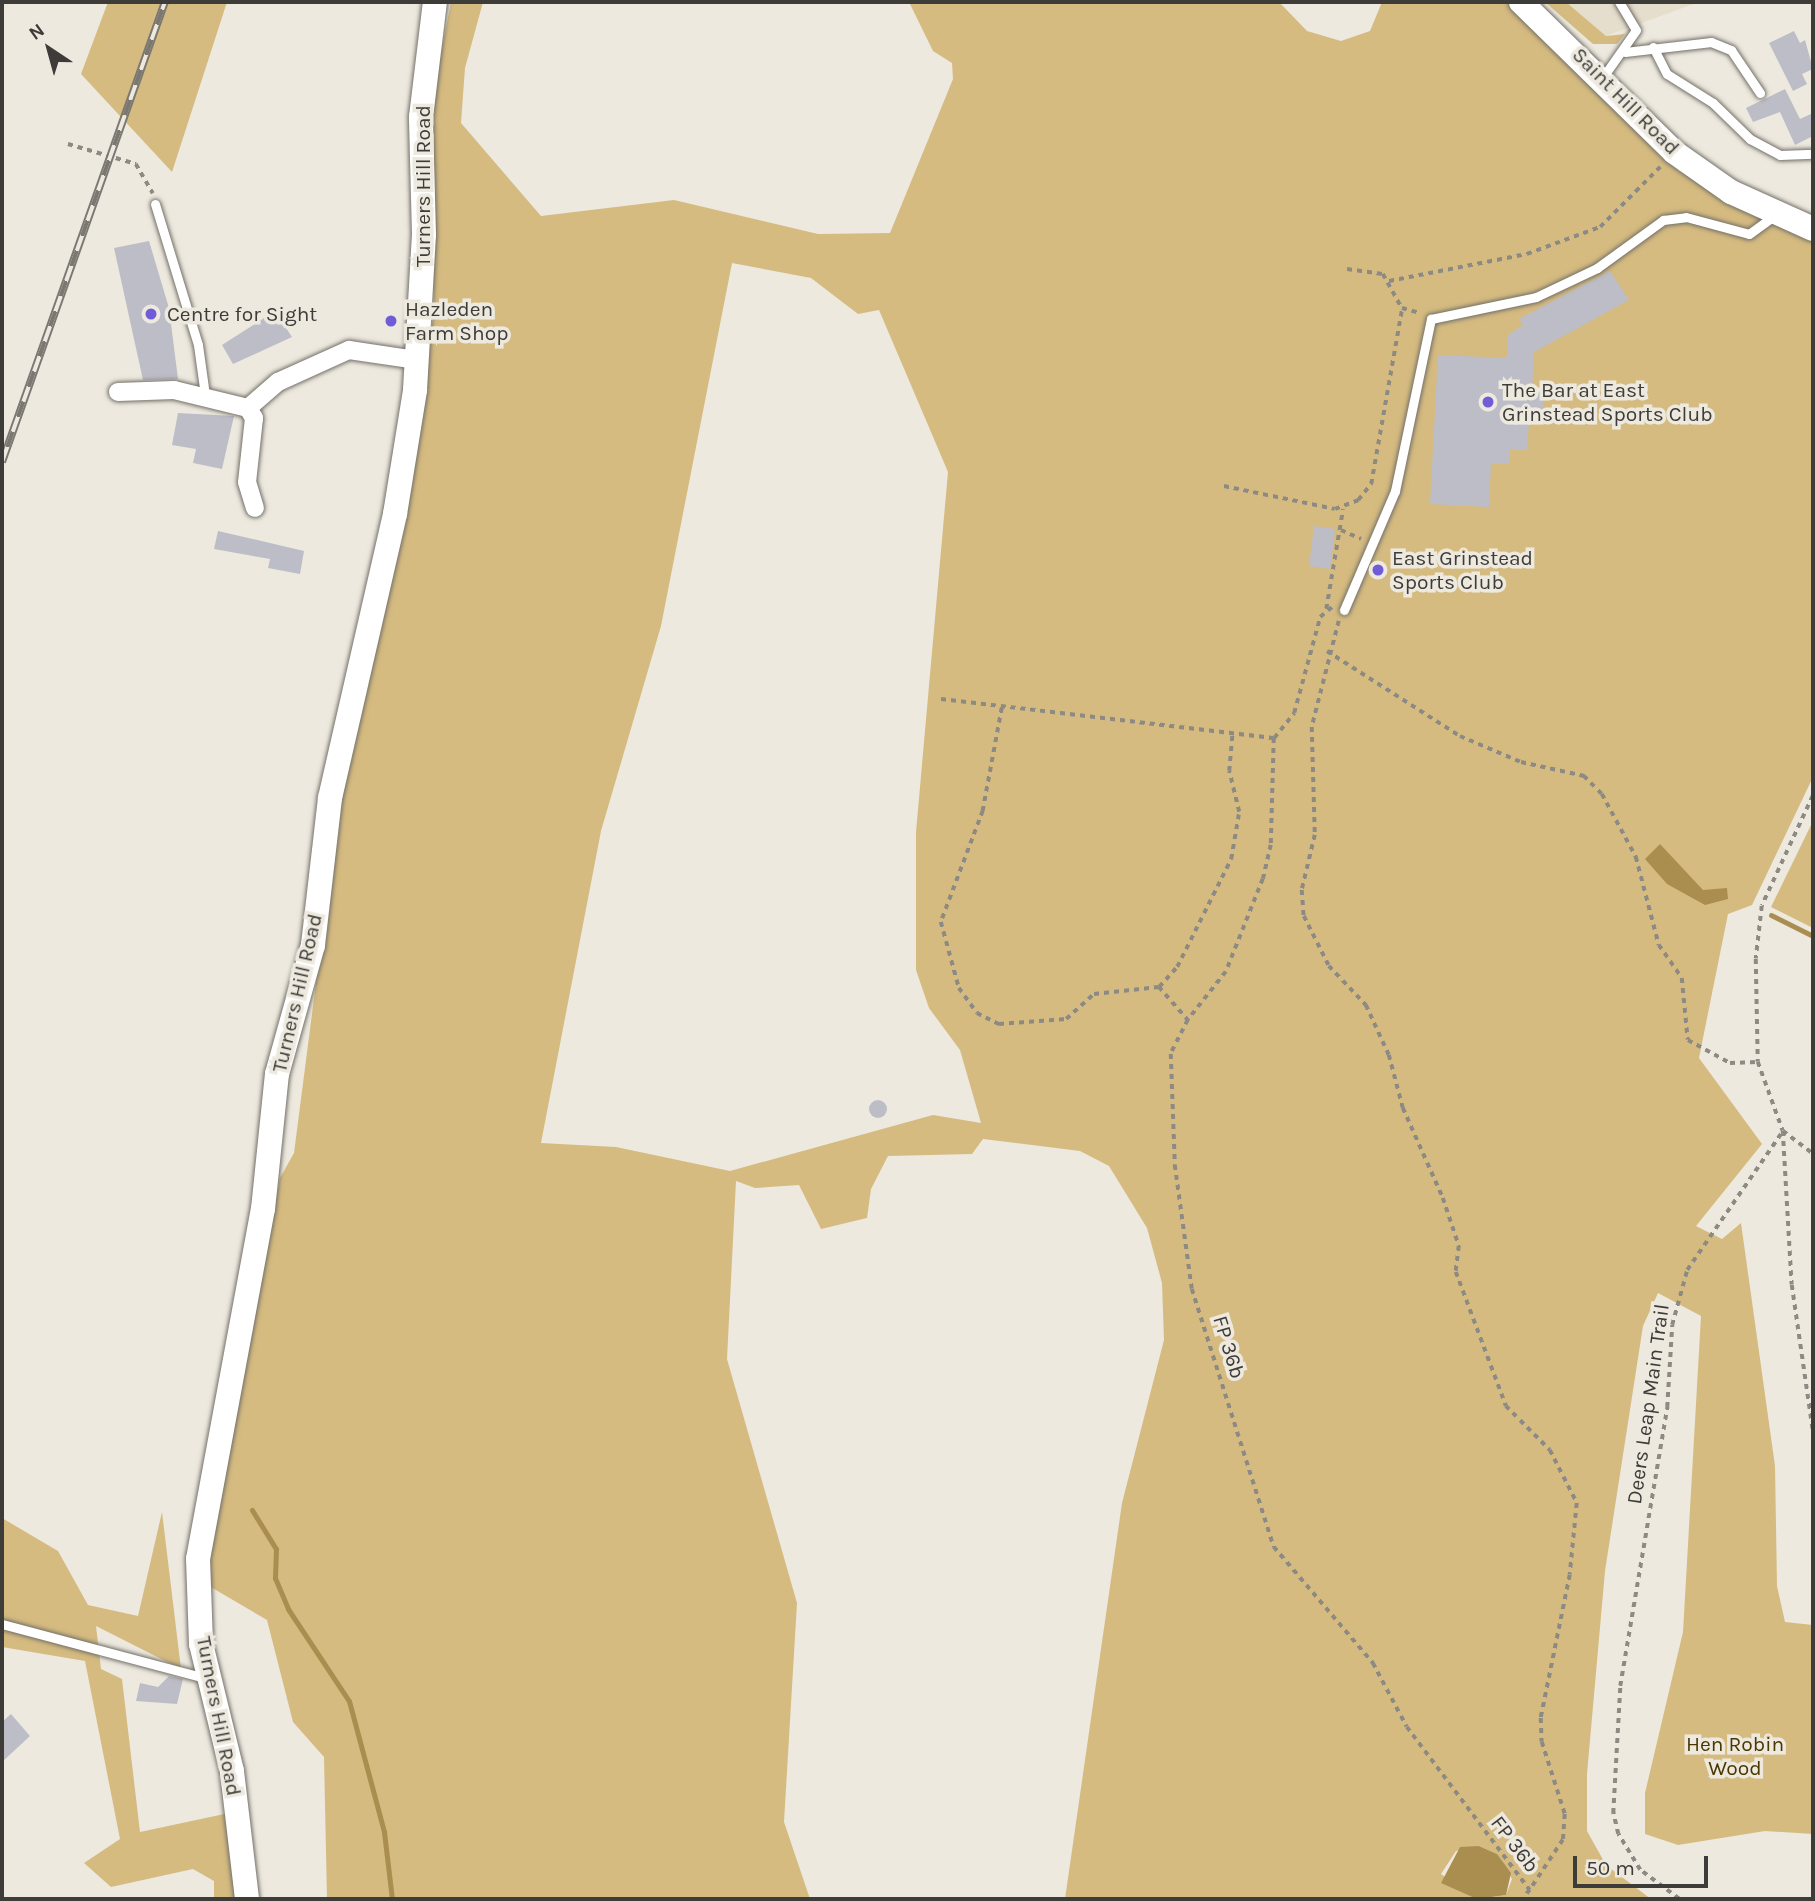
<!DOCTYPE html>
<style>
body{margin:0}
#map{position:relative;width:1815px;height:1901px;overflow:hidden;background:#ede9df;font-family:Karla,sans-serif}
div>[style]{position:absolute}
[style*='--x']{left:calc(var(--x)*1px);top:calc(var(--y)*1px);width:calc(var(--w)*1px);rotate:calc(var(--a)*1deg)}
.built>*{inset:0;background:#e6decd}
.green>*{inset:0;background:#d5bb80}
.water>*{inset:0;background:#aa8e4f}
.stream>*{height:5px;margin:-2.5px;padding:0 2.5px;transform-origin:2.5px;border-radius:2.5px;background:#aa8e4f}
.building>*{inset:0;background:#bdbdc7}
.round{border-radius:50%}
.path>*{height:3.5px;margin-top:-1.75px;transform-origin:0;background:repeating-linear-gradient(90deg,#8d8a83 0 5px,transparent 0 10px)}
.roads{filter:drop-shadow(0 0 2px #747068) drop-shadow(0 0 2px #747068)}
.lane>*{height:9px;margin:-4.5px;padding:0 4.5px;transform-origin:4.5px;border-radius:4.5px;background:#fff}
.street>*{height:18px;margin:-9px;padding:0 9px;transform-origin:9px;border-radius:9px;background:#fff}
.secondary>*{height:24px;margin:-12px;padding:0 12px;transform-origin:12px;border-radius:12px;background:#fff}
.rail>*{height:8px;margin-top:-4px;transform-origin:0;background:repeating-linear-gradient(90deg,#ede9df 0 16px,#7b7872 0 32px);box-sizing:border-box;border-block:2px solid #7b7872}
.dots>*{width:19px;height:19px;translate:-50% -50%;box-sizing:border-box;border:4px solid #ede9df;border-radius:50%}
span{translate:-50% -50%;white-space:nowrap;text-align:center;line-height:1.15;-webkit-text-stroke:7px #ede9df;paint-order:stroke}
.street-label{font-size:21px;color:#3e3c38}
.poi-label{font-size:21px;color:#3e3c38}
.left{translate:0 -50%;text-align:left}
.park-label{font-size:21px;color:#4a3700}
.frame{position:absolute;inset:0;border:4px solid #3e3c38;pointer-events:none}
.north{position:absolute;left:14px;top:14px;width:70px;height:70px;-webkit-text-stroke:5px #ede9df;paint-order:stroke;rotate:324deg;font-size:19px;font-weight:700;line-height:28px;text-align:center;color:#3e3c38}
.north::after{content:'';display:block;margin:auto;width:24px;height:32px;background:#3e3c38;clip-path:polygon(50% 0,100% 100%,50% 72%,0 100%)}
.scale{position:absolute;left:1573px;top:1856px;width:135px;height:32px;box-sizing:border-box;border:4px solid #3e3c38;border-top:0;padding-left:9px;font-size:21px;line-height:24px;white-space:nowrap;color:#3e3c38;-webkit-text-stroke:5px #ede9df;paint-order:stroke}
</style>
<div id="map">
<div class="built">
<div style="clip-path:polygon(1566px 2px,1699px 2px,1606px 36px)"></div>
</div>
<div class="green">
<div style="clip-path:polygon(108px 2px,227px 2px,172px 172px,81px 74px)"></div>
<div style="clip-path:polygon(evenodd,451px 2px,483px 2px,465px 68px,461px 123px,541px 216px,674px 200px,818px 234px,890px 233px,953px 79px,952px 63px,933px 51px,909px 2px,1279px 2px,1307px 31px,1341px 41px,1370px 31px,1382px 2px,1507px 2px,1679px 171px,1813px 236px,1813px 777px,1752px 905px,1728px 914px,1699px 1058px,1762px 1144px,1696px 1226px,1722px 1239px,1741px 1223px,1775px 1466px,1777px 1586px,1785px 1622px,1813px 1625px,1813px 1834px,1765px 1831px,1678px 1845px,1645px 1834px,1645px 1793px,1683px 1632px,1701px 1316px,1658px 1293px,1643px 1326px,1605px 1571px,1587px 1774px,1587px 1831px,1606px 1865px,1651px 1899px,1478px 1899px,1506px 1895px,1512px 1879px,1497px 1854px,1479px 1846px,1456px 1851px,1441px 1874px,1477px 1899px,1065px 1899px,1122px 1503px,1164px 1340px,1162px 1283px,1147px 1228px,1109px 1166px,1080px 1151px,983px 1139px,972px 1154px,888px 1156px,871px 1189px,867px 1218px,821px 1229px,799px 1185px,755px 1188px,736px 1181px,727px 1359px,797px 1603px,784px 1822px,810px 1899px,327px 1899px,324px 1757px,293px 1722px,267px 1620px,209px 1586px,210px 1545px,280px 1178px,294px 1153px,339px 805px,412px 466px,434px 311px,429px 115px,451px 2px,732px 263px,811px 278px,858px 314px,879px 310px,948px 472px,916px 832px,916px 970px,929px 1008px,960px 1050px,981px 1123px,933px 1115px,730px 1171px,616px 1147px,541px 1143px,601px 831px,661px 626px,732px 263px)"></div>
<div style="clip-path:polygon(1545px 2px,1566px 2px,1606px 36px,1625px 34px,1617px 44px,1593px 44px)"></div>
<div style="clip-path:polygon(1813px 821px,1813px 928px,1771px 907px)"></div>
<div style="clip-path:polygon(162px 1512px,181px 1669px,96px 1626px,101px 1669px,122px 1679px,140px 1832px,229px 1813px,239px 1899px,214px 1899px,214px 1881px,193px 1869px,111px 1887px,84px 1863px,120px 1839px,85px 1661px,2px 1647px,2px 1518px,58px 1551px,88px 1605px,138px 1616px)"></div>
</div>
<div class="water">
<div style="clip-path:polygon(1660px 844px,1703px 890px,1727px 888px,1728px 899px,1705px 905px,1667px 884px,1645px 859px)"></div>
<div style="clip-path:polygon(1479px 1846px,1497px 1854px,1511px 1873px,1506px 1895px,1477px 1899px,1441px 1883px,1460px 1847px)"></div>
</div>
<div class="stream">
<div style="--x:1771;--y:915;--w:47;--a:26.6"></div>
<div style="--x:252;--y:1510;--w:46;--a:58.4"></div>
<div style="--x:276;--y:1549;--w:29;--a:92"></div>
<div style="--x:275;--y:1578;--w:34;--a:67"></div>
<div style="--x:288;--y:1609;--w:110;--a:56.5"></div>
<div style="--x:349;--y:1701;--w:136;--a:75"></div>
<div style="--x:384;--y:1832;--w:67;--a:83.2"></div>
</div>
<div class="building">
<div style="clip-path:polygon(1794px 31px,1800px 43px,1805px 40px,1813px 69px,1802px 74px,1807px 84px,1793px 91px,1769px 43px)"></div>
<div style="clip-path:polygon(1785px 89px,1800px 119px,1813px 113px,1813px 136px,1795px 145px,1780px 112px,1753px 122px,1746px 108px)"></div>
<div style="clip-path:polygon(149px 241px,169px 308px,178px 379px,143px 380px,114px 248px)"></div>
<div style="clip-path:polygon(1610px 271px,1629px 300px,1534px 352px,1532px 391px,1544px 392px,1543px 422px,1529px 421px,1527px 450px,1510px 450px,1510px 464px,1491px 463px,1489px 507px,1430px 504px,1438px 355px,1507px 358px,1508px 335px,1523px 325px,1519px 319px)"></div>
<div style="clip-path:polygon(275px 311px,292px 337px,233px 364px,222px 345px)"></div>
<div style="clip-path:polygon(178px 413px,234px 416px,222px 469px,193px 463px,196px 449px,172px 445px)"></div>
<div style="clip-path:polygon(1314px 526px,1335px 529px,1330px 569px,1309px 566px)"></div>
<div style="clip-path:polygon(218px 531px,304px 551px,300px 574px,268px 568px,270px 559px,214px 549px)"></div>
<div class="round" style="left:869px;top:1100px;width:18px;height:18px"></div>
<div style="clip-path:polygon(169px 1676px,183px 1679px,177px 1704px,136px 1701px,140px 1683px,158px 1687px)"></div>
<div style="clip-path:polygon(11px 1714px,30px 1736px,2px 1762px,2px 1722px)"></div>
</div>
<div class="path">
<div style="--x:68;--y:144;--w:71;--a:16.4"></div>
<div style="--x:136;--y:164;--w:34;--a:60"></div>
<div style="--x:1347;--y:269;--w:36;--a:8"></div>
<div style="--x:1383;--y:274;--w:39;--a:61"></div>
<div style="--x:1402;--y:308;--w:18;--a:16"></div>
<div style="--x:1389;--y:281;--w:141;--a:-11.1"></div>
<div style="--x:1527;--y:254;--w:78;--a:-20.3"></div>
<div style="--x:1600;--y:227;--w:86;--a:-45"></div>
<div style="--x:1224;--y:486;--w:113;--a:11.7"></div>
<div style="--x:1335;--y:509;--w:25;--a:-21"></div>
<div style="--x:1358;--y:500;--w:21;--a:-51"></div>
<div style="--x:1371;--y:484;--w:179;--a:-80"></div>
<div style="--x:1341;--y:530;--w:22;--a:24"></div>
<div style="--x:1326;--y:609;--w:101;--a:-80.4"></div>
<div style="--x:1339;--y:621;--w:109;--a:104.3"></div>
<div style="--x:1312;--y:727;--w:108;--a:88.4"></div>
<div style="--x:1315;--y:835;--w:57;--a:103.3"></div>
<div style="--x:1302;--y:890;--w:26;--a:86"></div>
<div style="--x:1304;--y:916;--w:56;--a:63.4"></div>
<div style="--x:1329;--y:966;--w:54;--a:46.5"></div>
<div style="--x:1366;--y:1005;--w:55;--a:65.3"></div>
<div style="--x:1389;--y:1055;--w:55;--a:75.2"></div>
<div style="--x:1403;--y:1108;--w:98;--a:66"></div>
<div style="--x:1443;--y:1198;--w:51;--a:71.6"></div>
<div style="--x:1459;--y:1246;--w:26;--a:97"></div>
<div style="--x:1456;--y:1272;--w:143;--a:69.5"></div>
<div style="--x:1506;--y:1406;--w:62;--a:45"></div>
<div style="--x:1550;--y:1450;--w:59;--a:63"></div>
<div style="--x:1577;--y:1503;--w:72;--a:95.6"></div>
<div style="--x:1570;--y:1575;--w:146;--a:101.5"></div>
<div style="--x:1541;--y:1718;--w:24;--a:88"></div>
<div style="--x:1542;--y:1742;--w:76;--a:72.3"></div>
<div style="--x:1565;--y:1814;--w:26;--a:94"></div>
<div style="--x:1563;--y:1840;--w:60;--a:123.4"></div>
<div style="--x:1327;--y:651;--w:158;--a:32.6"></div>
<div style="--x:1460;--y:736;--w:66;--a:23.1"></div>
<div style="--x:1521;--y:762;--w:65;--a:12.5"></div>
<div style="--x:1584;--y:776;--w:25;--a:45"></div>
<div style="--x:1602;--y:794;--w:72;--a:61.6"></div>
<div style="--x:1636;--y:857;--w:91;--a:75.4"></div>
<div style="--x:1659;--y:945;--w:40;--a:55.1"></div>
<div style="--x:1682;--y:978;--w:62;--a:84.5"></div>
<div style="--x:1688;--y:1040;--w:48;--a:28.7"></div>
<div style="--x:1730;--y:1063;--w:28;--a:-2"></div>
<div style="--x:941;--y:699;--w:335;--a:6.7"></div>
<div style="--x:1274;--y:738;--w:32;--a:-51"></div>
<div style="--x:1294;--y:713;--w:99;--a:-74.8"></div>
<div style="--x:1320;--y:617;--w:16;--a:-40"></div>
<div style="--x:1002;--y:708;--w:105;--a:100.5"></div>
<div style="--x:983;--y:811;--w:119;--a:110.7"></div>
<div style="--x:941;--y:922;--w:68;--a:74.7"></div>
<div style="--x:959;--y:988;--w:31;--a:54"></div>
<div style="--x:977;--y:1013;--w:25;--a:27"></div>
<div style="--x:999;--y:1024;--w:67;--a:-4.3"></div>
<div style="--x:1066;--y:1019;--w:38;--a:-42"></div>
<div style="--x:1094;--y:994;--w:65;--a:-6.1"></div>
<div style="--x:1159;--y:987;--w:27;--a:-48"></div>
<div style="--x:1177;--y:967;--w:121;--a:-63.4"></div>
<div style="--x:1231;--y:859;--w:48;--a:-80.3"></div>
<div style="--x:1239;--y:812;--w:42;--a:-103.7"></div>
<div style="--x:1229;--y:771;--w:35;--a:-85"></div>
<div style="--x:1274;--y:738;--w:107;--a:91.6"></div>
<div style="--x:1271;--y:845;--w:35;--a:103"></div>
<div style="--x:1263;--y:879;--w:100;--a:111.7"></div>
<div style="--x:1226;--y:972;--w:61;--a:128.4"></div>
<div style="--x:1188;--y:1020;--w:38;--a:117"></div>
<div style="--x:1171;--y:1054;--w:111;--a:87.9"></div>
<div style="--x:1175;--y:1165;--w:125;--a:82.2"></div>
<div style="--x:1192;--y:1289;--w:271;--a:72.4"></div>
<div style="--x:1274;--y:1547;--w:153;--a:49.5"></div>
<div style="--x:1373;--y:1663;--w:72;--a:62"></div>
<div style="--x:1407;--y:1727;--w:204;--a:53"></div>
<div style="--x:1530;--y:1890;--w:11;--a:128"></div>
<div style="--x:1813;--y:796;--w:121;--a:114.9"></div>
<div style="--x:1762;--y:906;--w:53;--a:96.5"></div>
<div style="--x:1756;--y:959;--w:103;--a:88.9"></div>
<div style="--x:1758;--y:1062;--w:73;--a:70.1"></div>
<div style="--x:1783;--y:1131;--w:38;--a:37"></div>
<div style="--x:1159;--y:987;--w:44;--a:48.7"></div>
<div style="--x:1679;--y:1899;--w:49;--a:-143.4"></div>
<div style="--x:1640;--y:1870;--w:42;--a:-121.4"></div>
<div style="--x:1618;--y:1834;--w:22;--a:-103"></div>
<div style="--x:1613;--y:1813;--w:127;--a:-86.8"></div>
<div style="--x:1620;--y:1686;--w:283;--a:-80.4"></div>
<div style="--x:1667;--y:1407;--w:82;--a:-86.5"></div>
<div style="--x:1672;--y:1325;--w:57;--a:-74.7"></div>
<div style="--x:1687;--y:1270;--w:169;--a:-55.4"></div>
<div style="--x:1783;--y:1131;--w:154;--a:86.7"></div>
<div style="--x:1792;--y:1285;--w:148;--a:81.8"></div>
</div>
<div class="roads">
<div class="lane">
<div style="--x:1653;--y:47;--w:30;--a:63"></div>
<div style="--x:1667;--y:74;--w:54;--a:32.2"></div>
<div style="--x:1713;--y:103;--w:52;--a:44.2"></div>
<div style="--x:1750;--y:139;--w:34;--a:28"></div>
<div style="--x:1780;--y:155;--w:33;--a:-2"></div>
<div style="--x:1625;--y:52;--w:87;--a:-6.6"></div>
<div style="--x:1711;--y:42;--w:22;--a:22"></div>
<div style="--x:1731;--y:50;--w:52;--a:56"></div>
<div style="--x:1603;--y:77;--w:57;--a:-54.9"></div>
<div style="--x:1636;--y:30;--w:33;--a:-121"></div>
<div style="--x:155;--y:204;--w:147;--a:73"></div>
<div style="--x:198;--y:345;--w:50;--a:82"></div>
<div style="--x:1344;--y:610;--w:129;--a:-66.8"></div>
<div style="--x:1395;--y:491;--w:176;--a:-78.2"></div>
<div style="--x:1431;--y:319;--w:107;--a:-11.8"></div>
<div style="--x:1536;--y:297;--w:68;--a:-25.4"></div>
<div style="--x:1597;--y:268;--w:82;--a:-36"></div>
<div style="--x:1663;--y:220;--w:23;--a:-7"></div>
<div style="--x:1686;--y:217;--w:65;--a:15.1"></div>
<div style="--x:1749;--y:234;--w:34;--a:-36"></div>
<div style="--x:2;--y:1624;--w:210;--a:14.9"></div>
</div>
<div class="street">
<div style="--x:118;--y:392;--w:56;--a:-2"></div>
<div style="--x:174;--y:390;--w:76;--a:13.7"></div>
<div style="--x:248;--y:408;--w:40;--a:-41"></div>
<div style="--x:278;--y:382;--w:78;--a:-24.3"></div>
<div style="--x:349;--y:350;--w:69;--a:8.4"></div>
<div style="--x:248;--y:408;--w:12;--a:59"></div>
<div style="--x:254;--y:418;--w:64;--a:96.2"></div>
<div style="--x:247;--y:482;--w:27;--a:73"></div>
</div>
<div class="secondary">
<div style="--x:1521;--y:2;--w:214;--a:44.4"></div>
<div style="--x:1674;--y:152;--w:70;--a:35.1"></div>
<div style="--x:1731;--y:192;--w:90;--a:24.3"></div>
<div style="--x:247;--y:1899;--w:129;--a:-96.7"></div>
<div style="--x:232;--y:1771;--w:131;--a:-103.7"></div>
<div style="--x:201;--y:1644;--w:85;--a:-92"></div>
<div style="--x:198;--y:1559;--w:356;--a:-79.5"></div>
<div style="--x:263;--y:1209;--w:136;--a:-84.1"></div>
<div style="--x:277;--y:1074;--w:134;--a:-74.4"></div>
<div style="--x:313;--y:945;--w:148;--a:-83.4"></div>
<div style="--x:330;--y:798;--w:291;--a:-77.1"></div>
<div style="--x:395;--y:514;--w:126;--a:-80.8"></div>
<div style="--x:415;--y:390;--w:155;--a:-86.7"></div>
<div style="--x:424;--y:235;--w:118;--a:-91.5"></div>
<div style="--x:421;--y:117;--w:116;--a:-83.1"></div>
</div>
</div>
<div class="rail">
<div style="--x:2;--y:462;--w:488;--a:-70.5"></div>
</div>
<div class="dots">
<div style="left:151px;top:314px;background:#6f5cd6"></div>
<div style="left:391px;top:321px;background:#6f5cd6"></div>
<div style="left:1488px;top:402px;background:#6f5cd6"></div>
<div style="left:1378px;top:570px;background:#6f5cd6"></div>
</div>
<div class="street-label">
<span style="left:1626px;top:101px;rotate:45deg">Saint Hill Road</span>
<span style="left:423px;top:186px;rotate:-90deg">Turners Hill Road</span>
<span style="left:297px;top:993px;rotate:-77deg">Turners Hill Road</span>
<span style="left:1229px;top:1347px;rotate:73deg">FP 36b</span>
<span style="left:1648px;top:1404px;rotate:-82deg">Deers Leap Main Trail</span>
<span style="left:219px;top:1716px;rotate:79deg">Turners Hill Road</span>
<span style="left:1515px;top:1844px;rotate:53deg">FP 36b</span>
</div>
<div class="poi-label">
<span class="left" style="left:405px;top:321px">Hazleden<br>Farm Shop</span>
<span class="left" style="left:167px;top:314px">Centre for Sight</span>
<span class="left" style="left:1502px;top:402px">The Bar at East<br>Grinstead Sports Club</span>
<span class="left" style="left:1392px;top:570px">East Grinstead<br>Sports Club</span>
</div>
<div class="park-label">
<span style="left:1735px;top:1756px">Hen Robin<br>Wood</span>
</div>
<div class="frame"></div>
<div class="north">N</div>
<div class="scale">50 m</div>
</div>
